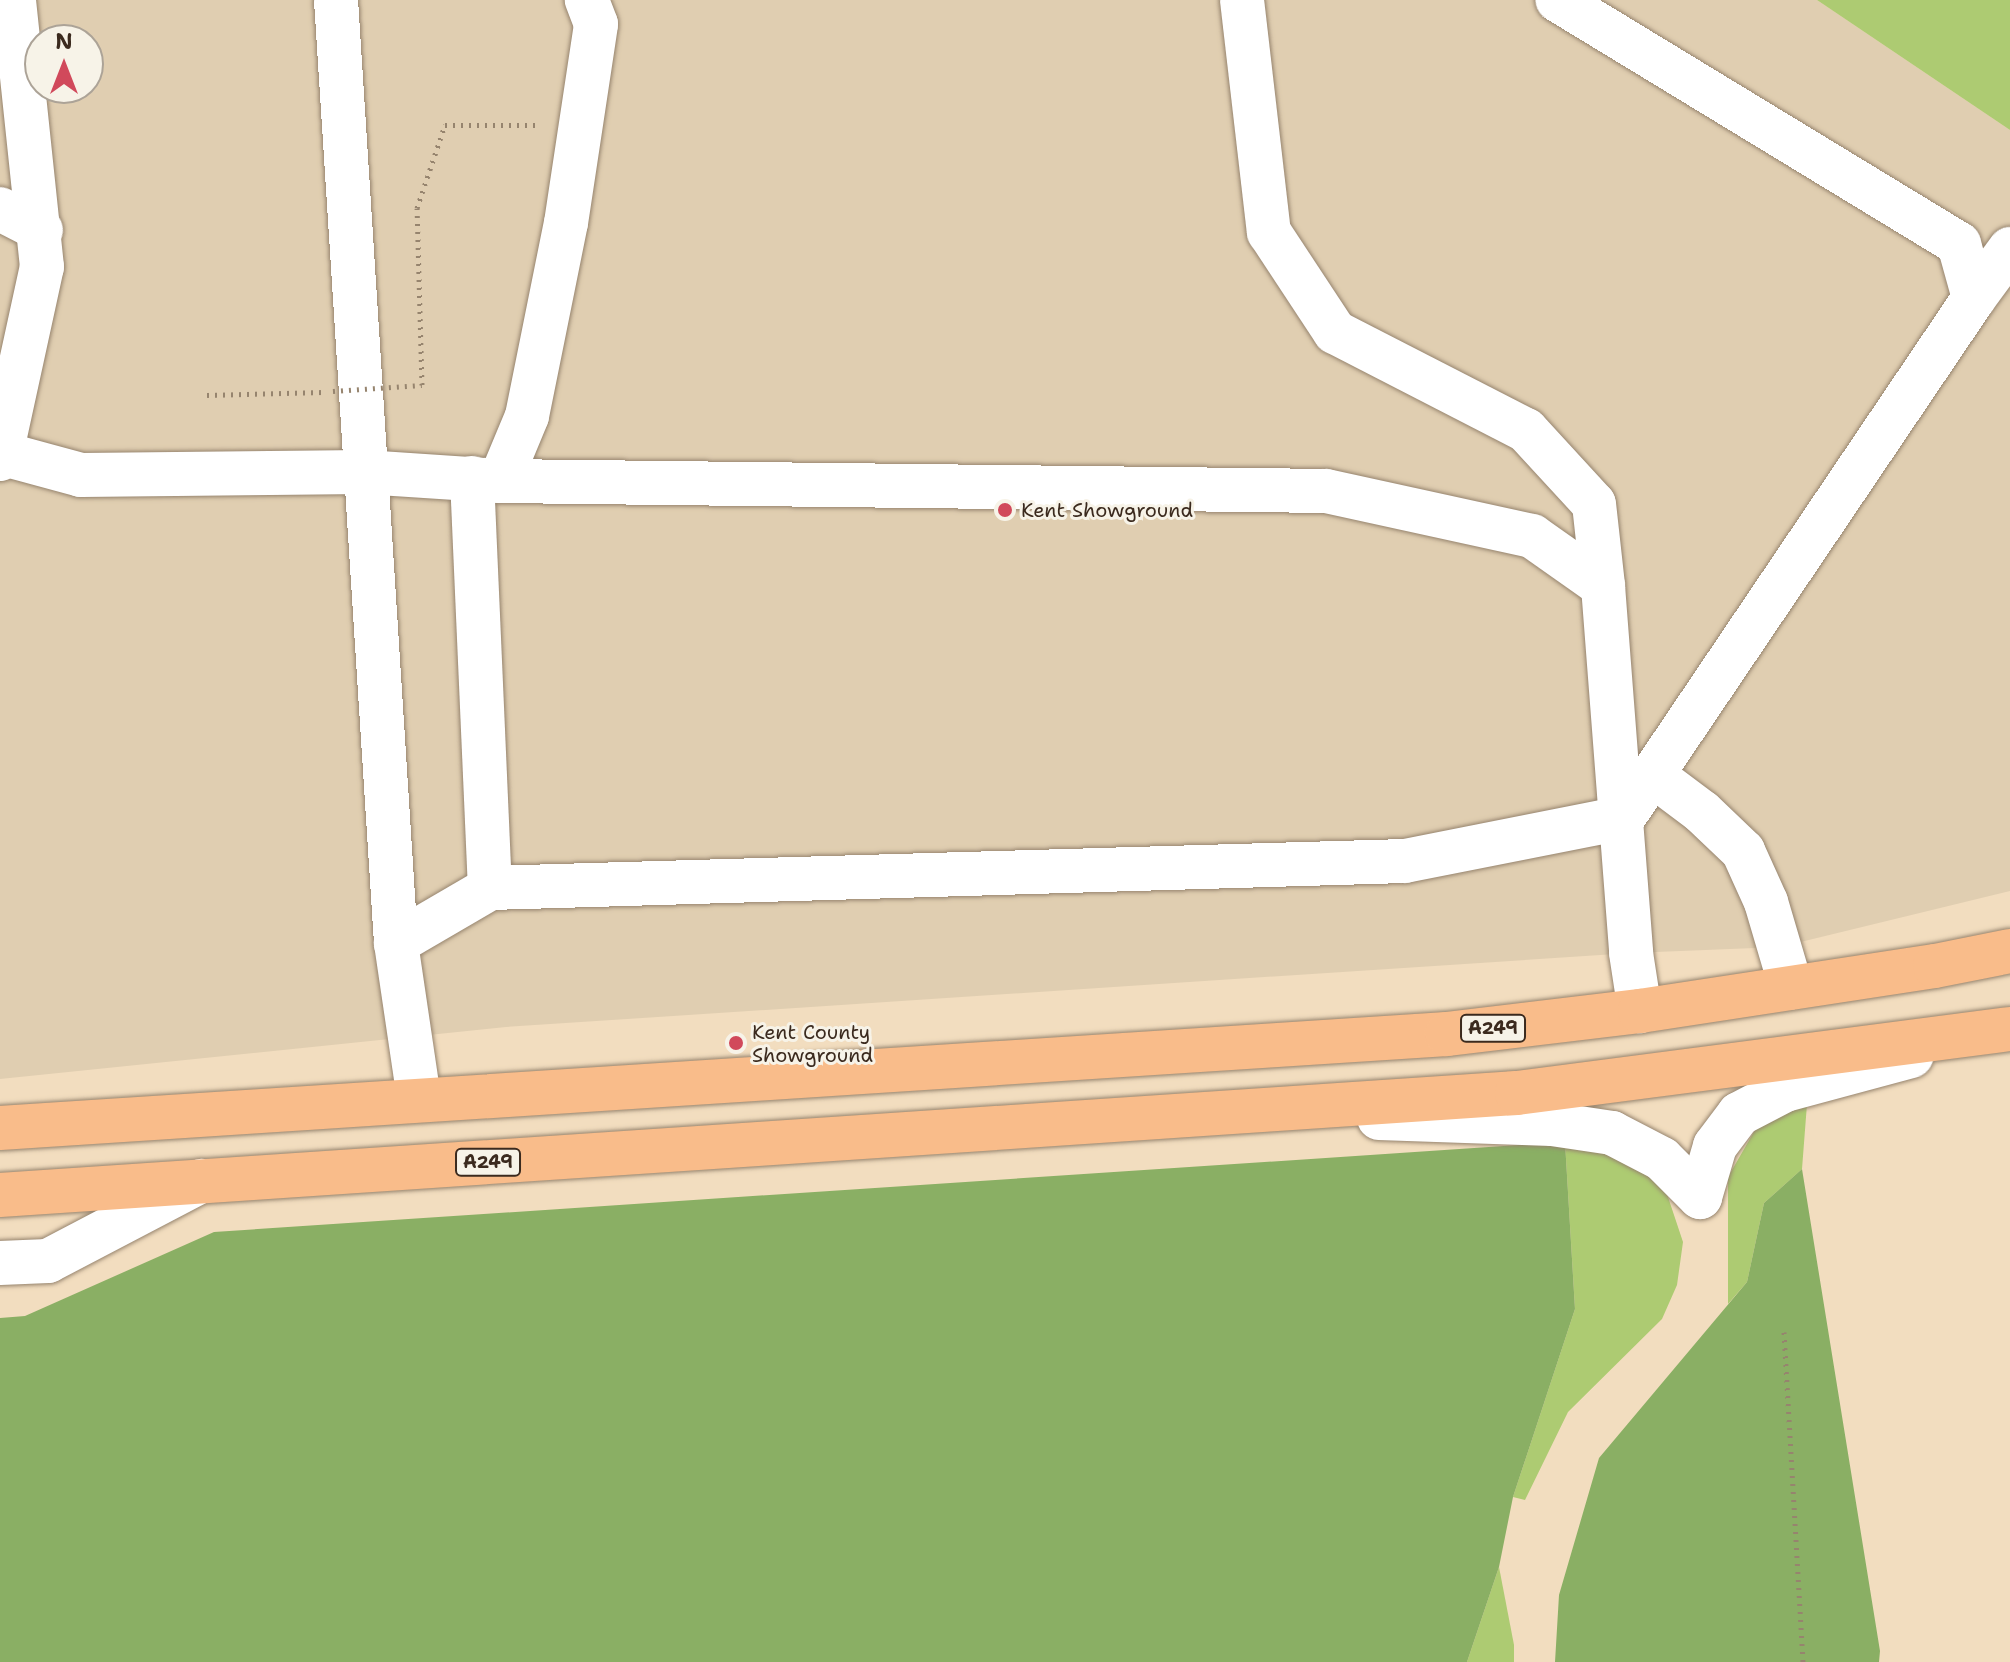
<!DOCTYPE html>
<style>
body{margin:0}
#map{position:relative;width:2010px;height:1662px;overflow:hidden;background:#f2ddbf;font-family:"Shantell Sans",sans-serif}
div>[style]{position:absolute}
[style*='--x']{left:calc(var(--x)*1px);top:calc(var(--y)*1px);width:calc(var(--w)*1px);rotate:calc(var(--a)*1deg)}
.built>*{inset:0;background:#e0ceb1}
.green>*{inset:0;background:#adcb72}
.forest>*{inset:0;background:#8aaf64}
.path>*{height:5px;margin-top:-2.5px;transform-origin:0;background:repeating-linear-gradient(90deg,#96846e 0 2px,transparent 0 8px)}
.roads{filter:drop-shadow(0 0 2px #96846e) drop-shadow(0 0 2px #96846e)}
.minor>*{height:44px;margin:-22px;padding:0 22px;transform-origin:22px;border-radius:22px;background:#fff}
.highway>*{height:44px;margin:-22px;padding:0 22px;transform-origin:22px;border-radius:22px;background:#f9bc8a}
.path-bridge>*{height:5px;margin-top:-2.5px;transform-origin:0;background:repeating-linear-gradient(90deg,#96846e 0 2px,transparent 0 8px)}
.dots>*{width:22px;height:22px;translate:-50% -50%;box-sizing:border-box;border:4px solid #f7f3e8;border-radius:50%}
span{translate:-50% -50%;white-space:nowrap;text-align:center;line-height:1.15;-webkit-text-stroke:6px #f7f3e8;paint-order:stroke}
.shield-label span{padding:2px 6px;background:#f7f3e8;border:2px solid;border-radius:6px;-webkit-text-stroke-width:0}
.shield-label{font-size:18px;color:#3b2a1e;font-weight:700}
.poi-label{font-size:20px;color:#3b2a1e}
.left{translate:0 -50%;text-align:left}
.north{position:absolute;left:24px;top:24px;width:80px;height:80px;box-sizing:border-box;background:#f7f3e8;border:2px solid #aca397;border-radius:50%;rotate:0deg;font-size:22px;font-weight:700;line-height:32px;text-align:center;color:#3b2a1e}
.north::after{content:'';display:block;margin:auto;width:28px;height:36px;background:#d1495b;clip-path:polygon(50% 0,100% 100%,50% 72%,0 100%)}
</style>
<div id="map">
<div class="built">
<div style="clip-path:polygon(evenodd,0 0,1817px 0,2010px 130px,2010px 891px,1780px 947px,1631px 953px,506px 1027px,0 1079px,0 0,40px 40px,88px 40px,88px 88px,40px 88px,40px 40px)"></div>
</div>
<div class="green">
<div style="clip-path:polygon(1817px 0,2010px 0,2010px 130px)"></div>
<div style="clip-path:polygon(1807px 1104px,1802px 1169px,1764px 1203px,1747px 1282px,1728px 1304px,1728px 1177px,1759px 1123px)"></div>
<div style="clip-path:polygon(1565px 1142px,1619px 1145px,1664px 1185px,1683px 1242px,1677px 1285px,1662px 1319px,1568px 1412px,1525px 1500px,1513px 1497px,1575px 1309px)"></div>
<div style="clip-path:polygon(1499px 1567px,1514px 1645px,1514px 1662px,1467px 1662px)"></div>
</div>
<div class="forest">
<div style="clip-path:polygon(1565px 1142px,1575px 1309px,1513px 1497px,1499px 1567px,1467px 1662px,0 1662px,0 1318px,25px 1316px,214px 1232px)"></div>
<div style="clip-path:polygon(1802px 1169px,1880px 1651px,1879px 1662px,1555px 1662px,1559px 1595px,1599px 1458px,1747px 1282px,1764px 1203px)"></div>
</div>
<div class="path">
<div style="--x:422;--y:385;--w:177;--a:-91.6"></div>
<div style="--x:417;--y:208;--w:88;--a:-71.4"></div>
<div style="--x:445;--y:125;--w:96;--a:0"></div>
<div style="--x:207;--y:395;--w:117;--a:-1.5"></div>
<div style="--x:1784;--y:1332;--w:331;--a:86.7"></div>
</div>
<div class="roads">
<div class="minor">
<div style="--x:336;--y:0;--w:945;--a:86.36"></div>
<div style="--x:396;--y:943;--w:157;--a:81.6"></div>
<div style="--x:1242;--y:0;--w:234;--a:83.4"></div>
<div style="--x:1269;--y:232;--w:120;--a:56.6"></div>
<div style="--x:1335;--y:332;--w:215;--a:27.2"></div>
<div style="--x:1526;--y:430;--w:100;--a:47.4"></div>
<div style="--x:1594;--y:504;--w:82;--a:83.7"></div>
<div style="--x:0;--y:209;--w:46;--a:27.1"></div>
<div style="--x:1974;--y:298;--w:61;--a:-53.7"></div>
<div style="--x:0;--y:453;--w:84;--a:15.2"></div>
<div style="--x:81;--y:475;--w:283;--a:-0.6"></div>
<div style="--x:364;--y:472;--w:136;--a:3.8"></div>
<div style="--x:500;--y:481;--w:826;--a:0.69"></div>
<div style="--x:1326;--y:491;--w:211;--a:12.3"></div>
<div style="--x:1532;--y:536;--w:87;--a:35.2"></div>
<div style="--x:1603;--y:586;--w:368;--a:85.6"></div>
<div style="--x:1631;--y:953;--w:59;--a:81.2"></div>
<div style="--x:0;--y:459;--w:197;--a:-77.7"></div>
<div style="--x:42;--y:267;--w:268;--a:-96"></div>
<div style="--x:472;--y:478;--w:410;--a:87.5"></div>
<div style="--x:500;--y:481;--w:70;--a:-67.4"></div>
<div style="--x:527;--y:416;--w:197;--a:-78.6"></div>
<div style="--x:566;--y:223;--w:201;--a:-81.4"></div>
<div style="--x:596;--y:24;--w:26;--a:-111"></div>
<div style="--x:1654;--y:776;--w:60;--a:36.9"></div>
<div style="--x:1702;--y:812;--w:57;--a:43.6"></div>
<div style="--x:1743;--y:851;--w:56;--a:65.7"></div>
<div style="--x:1766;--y:902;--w:89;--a:73.6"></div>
<div style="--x:396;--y:943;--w:109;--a:-30.3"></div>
<div style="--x:490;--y:888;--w:915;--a:-1.69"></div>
<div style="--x:1405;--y:861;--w:222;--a:-11.2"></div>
<div style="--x:1623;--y:818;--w:627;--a:-55.98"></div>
<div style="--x:1974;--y:298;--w:56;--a:-105.5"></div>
<div style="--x:1959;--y:244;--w:470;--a:-148.7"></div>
<div style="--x:1379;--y:1118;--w:173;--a:2"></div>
<div style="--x:1552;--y:1124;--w:61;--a:8.5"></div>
<div style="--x:1612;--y:1133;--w:56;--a:27.5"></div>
<div style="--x:1662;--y:1159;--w:54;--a:45"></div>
<div style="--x:1700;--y:1197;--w:53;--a:-73.6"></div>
<div style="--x:1715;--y:1146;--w:40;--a:-53"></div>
<div style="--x:1739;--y:1114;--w:52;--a:-27.6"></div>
<div style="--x:1785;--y:1090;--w:131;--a:-15.1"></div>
<div style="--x:0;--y:1263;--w:48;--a:-2.4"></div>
<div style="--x:48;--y:1261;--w:173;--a:-27.6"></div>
</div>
<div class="highway">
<div style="--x:0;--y:1128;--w:1450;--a:-3.72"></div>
<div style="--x:1447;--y:1034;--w:194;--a:-6.8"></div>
<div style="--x:1640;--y:1011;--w:298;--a:-8.7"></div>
<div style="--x:1935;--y:966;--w:76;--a:-11.3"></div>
<div style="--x:0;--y:1195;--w:1520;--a:-3.85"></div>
<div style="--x:1517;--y:1093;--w:497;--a:-7.4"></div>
</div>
</div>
<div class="path-bridge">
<div style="--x:333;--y:391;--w:89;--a:-3.9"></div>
</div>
<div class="dots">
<div style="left:1005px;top:510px;background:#d1495b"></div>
<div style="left:736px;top:1043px;background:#d1495b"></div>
</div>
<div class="shield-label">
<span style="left:1493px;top:1028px">A249</span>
<span style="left:488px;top:1162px">A249</span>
</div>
<div class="poi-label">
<span class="left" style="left:1021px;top:510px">Kent Showground</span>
<span class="left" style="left:752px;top:1044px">Kent County<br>Showground</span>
</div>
<div class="north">N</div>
</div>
